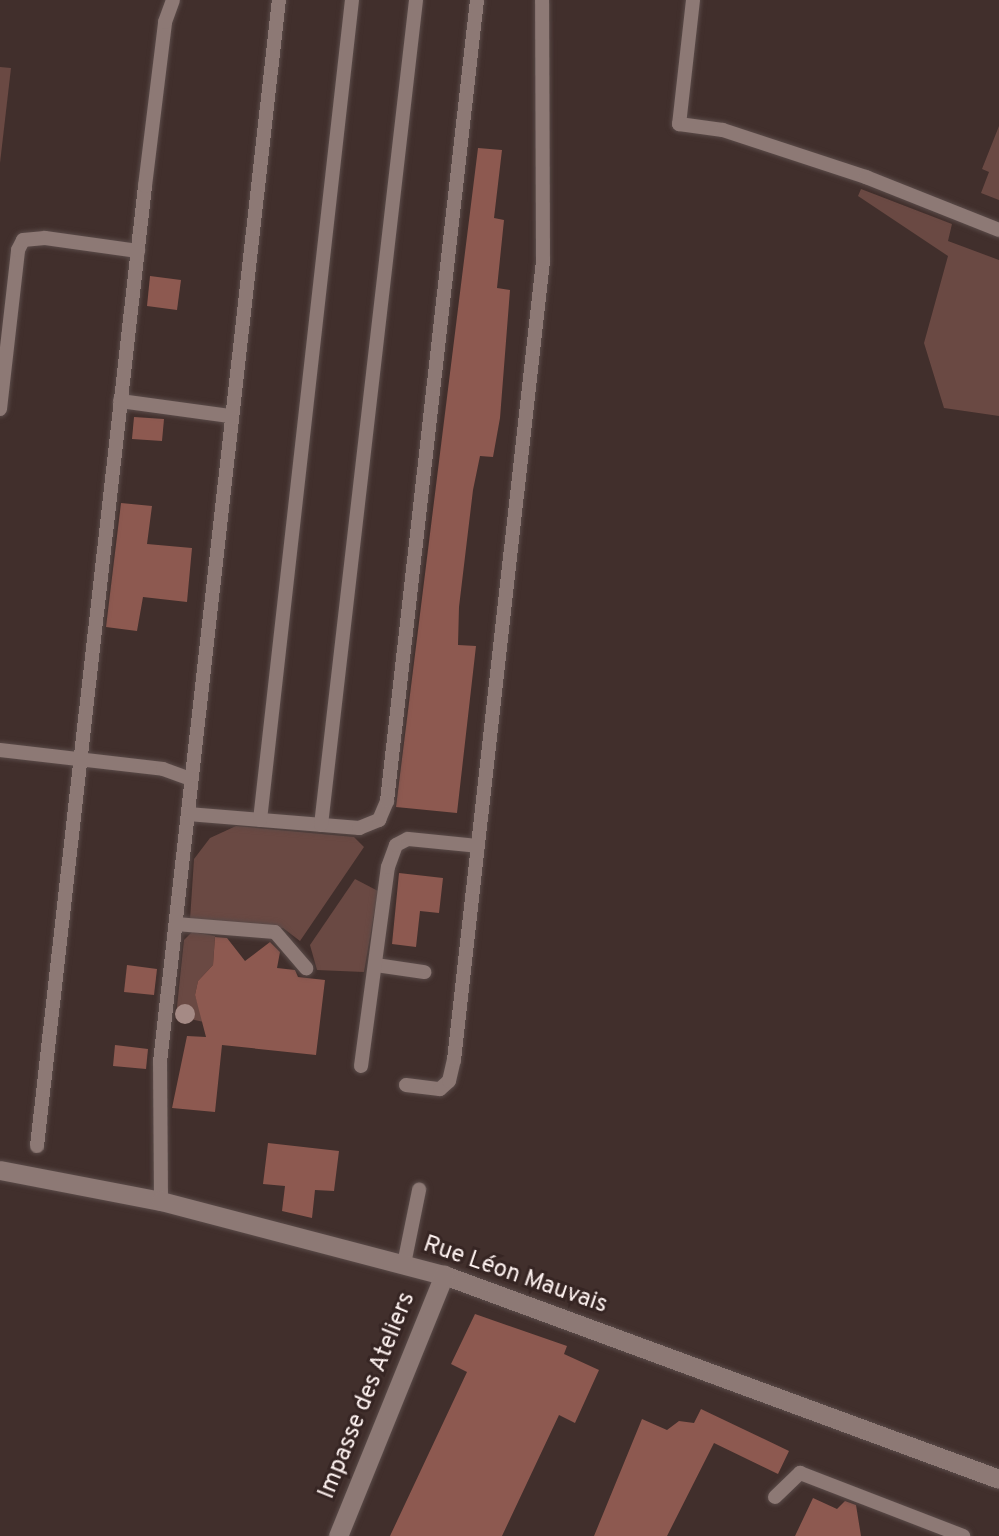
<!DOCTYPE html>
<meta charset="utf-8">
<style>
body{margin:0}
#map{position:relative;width:999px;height:1536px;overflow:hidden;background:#412f2c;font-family:Overpass,sans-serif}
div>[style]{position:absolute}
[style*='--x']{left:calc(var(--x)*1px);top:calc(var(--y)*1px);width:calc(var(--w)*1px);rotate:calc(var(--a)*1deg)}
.green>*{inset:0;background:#6a4943}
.building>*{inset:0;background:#8d5950}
.roads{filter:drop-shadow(0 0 2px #5a4b49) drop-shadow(0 0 2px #5a4b49)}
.service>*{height:14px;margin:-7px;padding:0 7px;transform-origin:7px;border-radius:7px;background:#8d7975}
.minor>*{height:19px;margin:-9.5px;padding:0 9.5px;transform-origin:9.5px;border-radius:9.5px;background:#8d7975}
.trees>*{width:20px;height:20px;margin:-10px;border-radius:50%;background:#a58a85}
span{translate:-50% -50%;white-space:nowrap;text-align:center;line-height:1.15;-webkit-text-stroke:6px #362523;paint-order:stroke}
.street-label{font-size:24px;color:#fcf0ee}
</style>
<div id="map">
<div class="green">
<div style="clip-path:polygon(0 67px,11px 68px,0 163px)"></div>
<div style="clip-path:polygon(999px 126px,999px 200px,981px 193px,989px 172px,982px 169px)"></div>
<div style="clip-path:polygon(861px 189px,952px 224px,948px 241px,999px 260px,999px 416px,944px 408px,924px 343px,948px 256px,858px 196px)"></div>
<div style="clip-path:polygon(236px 826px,354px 837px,364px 847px,300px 941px,283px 928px,190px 920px,194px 859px,210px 838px)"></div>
<div style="clip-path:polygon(355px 879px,378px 891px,364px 972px,317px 970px,310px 945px)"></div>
<div style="clip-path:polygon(192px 932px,215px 936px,213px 965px,198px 981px,195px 995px,204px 1022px,176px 1016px,184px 940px)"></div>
</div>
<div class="building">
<div style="clip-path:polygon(478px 148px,502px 150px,494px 218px,504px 220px,497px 288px,510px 290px,500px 418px,493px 457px,480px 456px,473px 490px,459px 607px,458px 645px,476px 646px,457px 813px,396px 807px)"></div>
<div style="clip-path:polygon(150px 276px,181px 280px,177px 310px,147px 306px)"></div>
<div style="clip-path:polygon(134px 417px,164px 419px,162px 441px,132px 439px)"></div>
<div style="clip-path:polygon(121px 503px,152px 506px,147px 544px,192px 548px,187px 602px,143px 597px,137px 631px,106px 627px)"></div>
<div style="clip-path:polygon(399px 873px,443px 878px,439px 913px,420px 911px,416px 947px,392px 944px)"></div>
<div style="clip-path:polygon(215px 937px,227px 938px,245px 961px,270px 942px,280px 952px,277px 968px,295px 970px,298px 977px,325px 980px,316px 1055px,222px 1045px,215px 1112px,172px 1108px,187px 1036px,206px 1037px,195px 995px,198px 981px,213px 965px)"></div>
<div style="clip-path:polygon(127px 965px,157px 969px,154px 995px,124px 992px)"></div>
<div style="clip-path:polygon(115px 1045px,148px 1049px,146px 1069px,113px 1066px)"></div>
<div style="clip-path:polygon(268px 1143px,339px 1151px,334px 1191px,315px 1190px,312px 1218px,282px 1211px,285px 1186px,263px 1184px)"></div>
<div style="clip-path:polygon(475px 1314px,567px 1346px,564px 1354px,599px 1370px,575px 1423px,559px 1415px,502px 1536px,390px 1536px,467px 1372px,451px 1364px)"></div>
<div style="clip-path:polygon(701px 1409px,789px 1451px,778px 1474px,714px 1443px,667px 1536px,594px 1536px,642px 1419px,667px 1430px,679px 1421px,694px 1423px)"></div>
<div style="clip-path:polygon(813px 1498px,837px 1509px,845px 1501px,856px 1505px,861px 1536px,795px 1536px)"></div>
</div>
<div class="roads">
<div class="service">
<div style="--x:693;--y:0;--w:125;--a:96.4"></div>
<div style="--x:679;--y:124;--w:44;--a:7.8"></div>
<div style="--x:723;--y:130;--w:151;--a:18.2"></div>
<div style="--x:866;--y:177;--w:143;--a:21.7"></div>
<div style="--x:120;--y:401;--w:111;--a:7.8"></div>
<div style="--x:0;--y:409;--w:160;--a:-83.5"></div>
<div style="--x:18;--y:250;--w:11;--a:-63"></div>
<div style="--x:23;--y:240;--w:22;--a:-5"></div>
<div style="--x:45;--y:238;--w:94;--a:8"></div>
<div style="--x:0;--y:750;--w:164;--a:6.6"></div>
<div style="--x:163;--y:769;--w:30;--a:20"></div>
<div style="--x:188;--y:814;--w:172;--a:4.7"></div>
<div style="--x:359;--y:828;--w:22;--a:-22"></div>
<div style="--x:379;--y:820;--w:21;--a:-67"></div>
<div style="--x:387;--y:801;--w:806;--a:-83.59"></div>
<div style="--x:260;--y:820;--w:825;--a:-83.6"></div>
<div style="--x:321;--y:825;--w:830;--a:-83.43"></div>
<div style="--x:176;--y:924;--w:99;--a:4.6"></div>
<div style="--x:275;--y:932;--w:48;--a:49.3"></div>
<div style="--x:376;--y:965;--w:49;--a:8.3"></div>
<div style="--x:361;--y:1066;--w:201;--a:-82.3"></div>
<div style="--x:388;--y:867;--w:23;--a:-70"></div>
<div style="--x:396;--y:845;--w:13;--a:-27"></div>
<div style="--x:408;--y:839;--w:70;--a:5.7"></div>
<div style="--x:406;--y:1085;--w:34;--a:7"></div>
<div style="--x:440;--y:1089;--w:12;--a:-42"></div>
<div style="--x:449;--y:1081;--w:22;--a:-77"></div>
<div style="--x:454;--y:1060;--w:803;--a:-83.64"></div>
<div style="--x:543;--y:262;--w:262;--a:-90.2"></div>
<div style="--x:37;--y:1146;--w:966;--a:-83.58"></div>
<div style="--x:145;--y:186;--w:165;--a:-83"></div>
<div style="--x:165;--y:22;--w:23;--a:-70"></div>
<div style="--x:161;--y:1201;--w:139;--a:-90.4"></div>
<div style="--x:160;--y:1062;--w:1069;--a:-83.61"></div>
<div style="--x:404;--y:1264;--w:76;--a:-78.5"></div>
<div style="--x:775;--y:1497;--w:35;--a:-44"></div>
<div style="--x:800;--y:1473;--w:175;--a:21.1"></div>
</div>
<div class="minor">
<div style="--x:0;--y:1170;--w:164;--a:10.9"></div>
<div style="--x:161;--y:1201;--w:293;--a:14.7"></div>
<div style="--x:444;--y:1275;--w:591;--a:20.18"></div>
<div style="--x:338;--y:1536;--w:282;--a:-67.9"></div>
</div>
</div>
<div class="trees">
<div style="left:185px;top:1014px"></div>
</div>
<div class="street-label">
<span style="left:515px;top:1276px;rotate:19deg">Rue Léon Mauvais</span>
<span style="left:368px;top:1396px;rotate:-68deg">Impasse des Ateliers</span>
</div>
</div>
